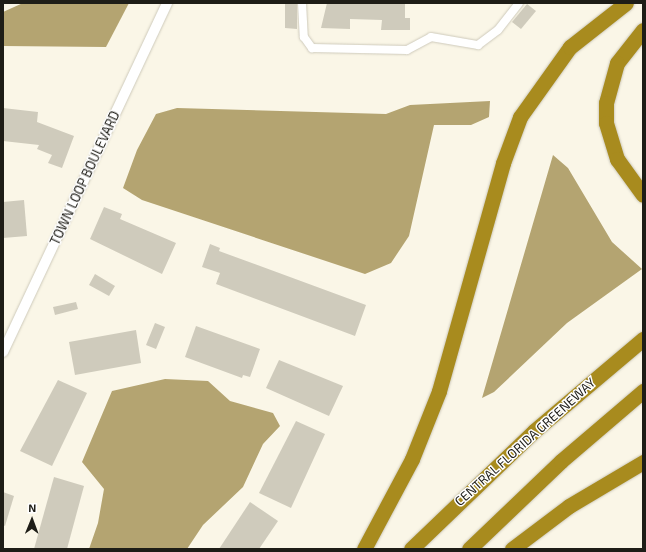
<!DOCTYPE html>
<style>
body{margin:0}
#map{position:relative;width:646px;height:552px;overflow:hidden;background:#faf6e7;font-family:"Exo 2",sans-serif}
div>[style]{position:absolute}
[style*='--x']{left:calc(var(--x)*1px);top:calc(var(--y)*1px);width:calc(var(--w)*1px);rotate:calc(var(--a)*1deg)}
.water>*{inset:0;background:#b4a471}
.building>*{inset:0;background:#cfcbbc}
.roads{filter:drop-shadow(0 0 1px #cecabb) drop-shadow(0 0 1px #cecabb)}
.minor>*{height:8px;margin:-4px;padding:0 4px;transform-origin:4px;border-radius:4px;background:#fff}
.tertiary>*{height:10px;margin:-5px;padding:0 5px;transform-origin:5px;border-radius:5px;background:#fff}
.motorway>*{height:15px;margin:-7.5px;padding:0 7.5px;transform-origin:7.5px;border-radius:7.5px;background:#a88b1e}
span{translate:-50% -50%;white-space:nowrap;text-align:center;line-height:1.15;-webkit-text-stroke:3px #fff;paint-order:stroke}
.street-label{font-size:13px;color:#1e1d17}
.frame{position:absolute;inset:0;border:4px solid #1e1d17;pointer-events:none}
.north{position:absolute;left:12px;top:500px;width:40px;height:40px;-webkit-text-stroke:3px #fff;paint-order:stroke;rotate:1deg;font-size:11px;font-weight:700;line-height:16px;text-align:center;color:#1e1d17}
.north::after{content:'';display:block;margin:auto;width:14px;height:18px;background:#1e1d17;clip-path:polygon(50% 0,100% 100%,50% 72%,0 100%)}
</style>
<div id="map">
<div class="water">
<div style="clip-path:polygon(23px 3px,129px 3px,106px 47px,3px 46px,3px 12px)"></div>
<div style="clip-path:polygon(490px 101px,489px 117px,471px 125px,434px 125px,409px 236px,391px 263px,365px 274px,142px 200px,123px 188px,137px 150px,156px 114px,177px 108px,386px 114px,410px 105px)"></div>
<div style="clip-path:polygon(553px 155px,568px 168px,612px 242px,642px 269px,567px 323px,494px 392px,482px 398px)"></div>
<div style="clip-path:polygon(165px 379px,208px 381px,230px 401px,273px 413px,280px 426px,263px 444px,243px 487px,203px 525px,187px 549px,89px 549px,98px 523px,104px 489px,82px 462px,112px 391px)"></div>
</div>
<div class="building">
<div style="clip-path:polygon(327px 3px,405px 3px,405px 18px,410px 18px,410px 30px,381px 30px,382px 20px,350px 19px,350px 29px,321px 28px)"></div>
<div style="clip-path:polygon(285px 4px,297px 4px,297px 29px,285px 28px)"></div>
<div style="clip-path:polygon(527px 4px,536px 11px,521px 29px,512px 22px)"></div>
<div style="clip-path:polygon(3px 108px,38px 112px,37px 122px,74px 136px,62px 168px,48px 163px,52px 155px,37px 149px,39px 145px,3px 141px)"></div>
<div style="clip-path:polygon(24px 200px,27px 236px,3px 238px,3px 202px)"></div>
<div style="clip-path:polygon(104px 207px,122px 214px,120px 219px,176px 243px,162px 274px,90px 239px)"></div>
<div style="clip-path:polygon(210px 244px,220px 248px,219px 251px,366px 305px,355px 336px,216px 284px,220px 273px,202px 267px)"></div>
<div style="clip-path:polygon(95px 274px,115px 286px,109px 296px,89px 285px)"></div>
<div style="clip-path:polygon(76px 302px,78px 309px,55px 315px,53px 307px)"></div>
<div style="clip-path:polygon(155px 323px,165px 327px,156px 349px,146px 345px)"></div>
<div style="clip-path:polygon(196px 326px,260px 349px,250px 377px,243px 375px,242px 378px,185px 357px)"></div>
<div style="clip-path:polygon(136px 330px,141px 363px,75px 375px,69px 342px)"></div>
<div style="clip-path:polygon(279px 360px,343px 386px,329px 416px,266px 388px)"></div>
<div style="clip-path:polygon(58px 380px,87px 393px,52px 466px,20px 451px)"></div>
<div style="clip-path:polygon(296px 421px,325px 434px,291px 508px,259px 493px)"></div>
<div style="clip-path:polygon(54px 477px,84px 486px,67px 549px,34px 549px)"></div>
<div style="clip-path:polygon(3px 492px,14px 496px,5px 526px,3px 525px)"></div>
<div style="clip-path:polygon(250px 502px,278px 521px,259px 549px,219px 549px)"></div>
</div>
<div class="roads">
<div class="minor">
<div style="--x:302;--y:3;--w:34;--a:87"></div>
<div style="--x:304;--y:37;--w:14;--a:54"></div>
<div style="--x:312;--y:48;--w:95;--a:1.2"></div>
<div style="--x:407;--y:50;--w:27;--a:-28"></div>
<div style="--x:431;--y:37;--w:48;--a:9.7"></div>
<div style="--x:478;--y:45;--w:25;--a:-37"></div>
<div style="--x:498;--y:30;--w:34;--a:-52"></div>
</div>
<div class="tertiary">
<div style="--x:3;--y:352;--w:386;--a:-64.8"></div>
</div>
<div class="motorway">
<div style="--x:643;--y:30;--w:42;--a:128.2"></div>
<div style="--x:617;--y:63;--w:41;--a:105.4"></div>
<div style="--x:606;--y:103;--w:20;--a:90"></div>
<div style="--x:606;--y:123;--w:38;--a:73"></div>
<div style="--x:617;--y:159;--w:44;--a:54.2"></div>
<div style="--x:364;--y:549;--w:102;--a:-61.9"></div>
<div style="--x:412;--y:459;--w:73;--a:-68.3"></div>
<div style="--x:439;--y:391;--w:237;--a:-74.3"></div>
<div style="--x:503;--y:163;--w:49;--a:-69.7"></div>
<div style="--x:520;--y:117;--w:86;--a:-54.5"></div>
<div style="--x:570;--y:47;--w:71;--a:-38.2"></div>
<div style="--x:411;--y:549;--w:170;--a:-43.8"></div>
<div style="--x:534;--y:431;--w:143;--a:-40.2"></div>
<div style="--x:469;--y:549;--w:127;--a:-43.7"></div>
<div style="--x:561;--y:461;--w:108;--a:-40.5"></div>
<div style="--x:512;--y:549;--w:71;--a:-37"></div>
<div style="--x:569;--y:506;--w:86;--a:-30.7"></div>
</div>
</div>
<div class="street-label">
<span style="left:85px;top:178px;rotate:-65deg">TOWN LOOP BOULEVARD</span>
<span style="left:525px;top:442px;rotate:-42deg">CENTRAL FLORIDA GREENEWAY</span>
</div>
<div class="frame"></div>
<div class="north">N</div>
</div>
